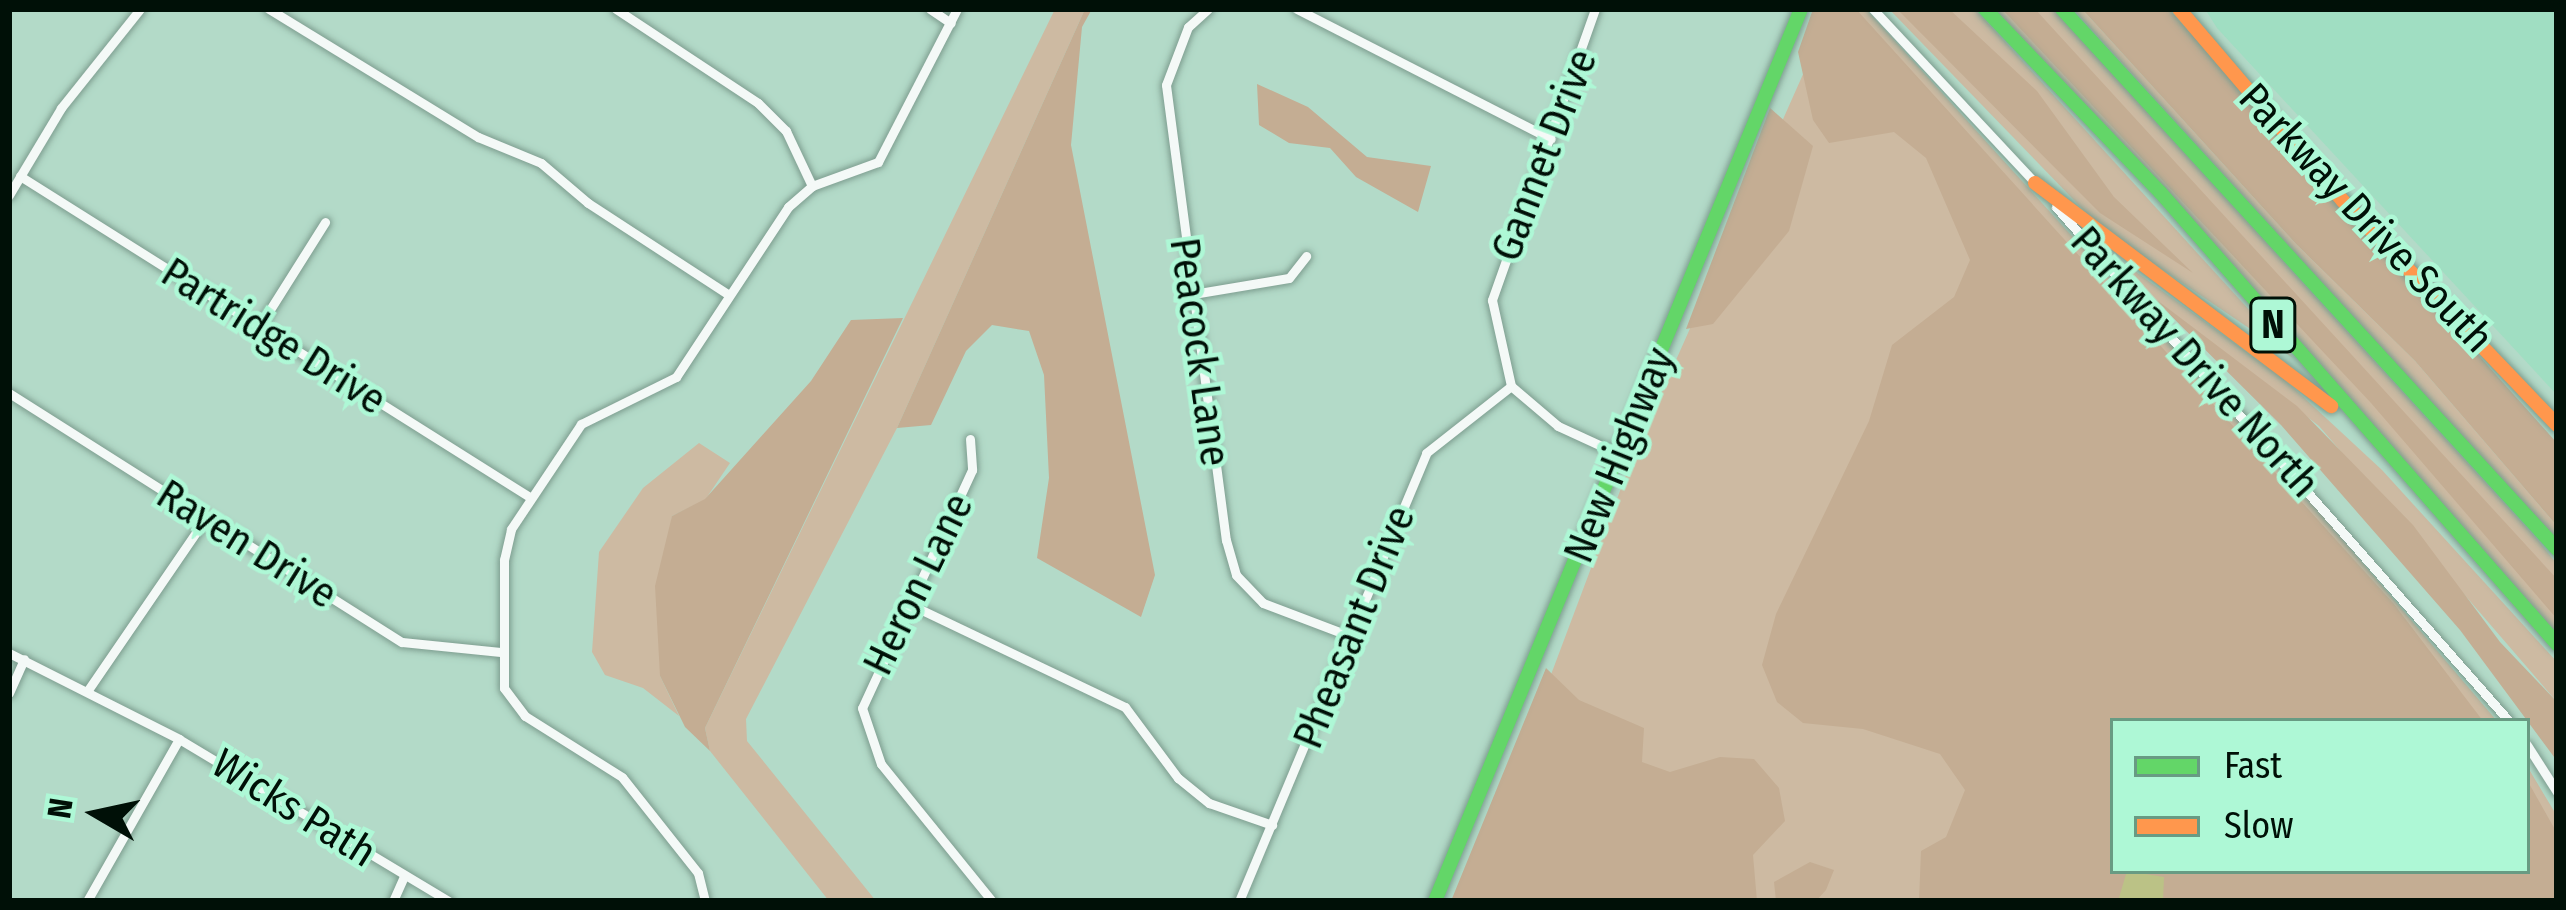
<!DOCTYPE html>
<style>
body{margin:0}
#map{position:relative;width:2566px;height:910px;overflow:hidden;background:#b3dac8;font-family:"Fira Sans Condensed",sans-serif}
div>[style]{position:absolute}
[style*='--x']{left:calc(var(--x)*1px);top:calc(var(--y)*1px);width:calc(var(--w)*1px);rotate:calc(var(--a)*1deg)}
.built>*{inset:0;background:#a0dec2}
.green>*{inset:0;background:#cdbaa2}
.forest>*{inset:0;background:#c4ad93}
.water>*{inset:0;background:#bbc286}
.roads{filter:drop-shadow(0 0 3px #7d9d8f) drop-shadow(0 0 3px #7d9d8f)}
.street>*{height:9px;margin:-4.5px;padding:0 4.5px;transform-origin:4.5px;border-radius:4.5px;background:#f4f9f7}
.fast>*{height:14px;margin:-7px;padding:0 7px;transform-origin:7px;border-radius:7px;background:#63d668}
.slow>*{height:14px;margin:-7px;padding:0 7px;transform-origin:7px;border-radius:7px;background:#ff974d}
span{translate:-50% -50%;white-space:nowrap;text-align:center;line-height:1.15;-webkit-text-stroke:9px #aef8d6;paint-order:stroke}
.shield-label span{padding:3px 9px;background:#aef8d6;border:3px solid;border-radius:9px;-webkit-text-stroke-width:0}
.shield-label{font-size:39px;color:#001007;font-weight:700}
.street-label{font-size:42px;color:#001007}
.frame{position:absolute;inset:0;border:12px solid #001007;pointer-events:none}
.legend{position:absolute;left:2110px;top:718px;width:420px;height:156px;box-sizing:border-box;background:#aef8d6;border:3px solid #689b83;margin:0;padding:15px 21px;list-style:none;font-size:36px;color:#001007}
.legend li{display:flex;align-items:center;gap:24px;height:60px}
.legend b{width:60px;border:3px solid #689b83}
.north{position:absolute;left:36px;top:754px;width:120px;height:120px;-webkit-text-stroke:9px #aef8d6;paint-order:stroke;rotate:279deg;font-size:33px;font-weight:700;line-height:48px;text-align:center;color:#001007}
.north::after{content:'';display:block;margin:auto;width:42px;height:54px;background:#001007;clip-path:polygon(50% 0,100% 100%,50% 72%,0 100%)}
</style>
<div id="map">
<div class="built">
<div style="clip-path:polygon(2205px 9px,2557px 9px,2557px 395px,2217px 28px)"></div>
</div>
<div class="green">
<div style="clip-path:polygon(1055px 9px,1085px 9px,897px 428px,746px 719px,747px 741px,876px 901px,829px 901px,710px 751px,705px 728px)"></div>
<div style="clip-path:polygon(1832px 9px,1866px 9px,2276px 461px,2497px 721px,2113px 721px,2113px 871px,2527px 871px,2527px 766px,2557px 816px,2557px 901px,1466px 901px,1632px 459px)"></div>
<div style="clip-path:polygon(1889px 9px,1975px 9px,2293px 358px,2101px 228px)"></div>
<div style="clip-path:polygon(1993px 9px,2053px 9px,2537px 539px,2557px 564px,2557px 634px)"></div>
<div style="clip-path:polygon(2073px 9px,2082px 9px,2296px 244px,2415px 361px,2557px 526px,2557px 541px)"></div>
<div style="clip-path:polygon(2110px 253px,2285px 380px,2382px 470px,2557px 662px,2557px 702px,2319px 426px,2149px 294px)"></div>
<div style="clip-path:polygon(699px 443px,730px 463px,705px 500px,672px 516px,660px 676px,679px 716px,643px 688px,605px 675px,592px 652px,599px 552px,643px 488px)"></div>
</div>
<div class="forest">
<div style="clip-path:polygon(1085px 9px,1092px 9px,1082px 27px,1071px 145px,1155px 575px,1141px 617px,1037px 558px,1049px 478px,1044px 375px,1029px 331px,992px 325px,966px 351px,931px 425px,897px 428px)"></div>
<div style="clip-path:polygon(1813px 9px,1856px 9px,2394px 604px,2483px 721px,2113px 721px,2113px 871px,2527px 871px,2527px 780px,2557px 833px,2557px 901px,1919px 901px,1921px 851px,1946px 837px,1965px 790px,1940px 754px,1863px 729px,1803px 723px,1777px 702px,1762px 665px,1776px 614px,1869px 421px,1892px 345px,1954px 297px,1970px 260px,1926px 158px,1894px 132px,1829px 143px,1813px 120px,1798px 52px)"></div>
<div style="clip-path:polygon(1897px 9px,1949px 9px,2037px 91px,2114px 197px,2193px 273px,2100px 213px)"></div>
<div style="clip-path:polygon(2002px 9px,2035px 9px,2557px 579px,2557px 619px,2371px 403px)"></div>
<div style="clip-path:polygon(2082px 9px,2169px 9px,2557px 443px,2557px 526px,2415px 361px,2296px 244px)"></div>
<div style="clip-path:polygon(1257px 84px,1308px 107px,1367px 157px,1431px 166px,1418px 212px,1356px 177px,1330px 148px,1289px 143px,1259px 125px)"></div>
<div style="clip-path:polygon(1770px 108px,1813px 146px,1789px 231px,1713px 324px,1686px 329px)"></div>
<div style="clip-path:polygon(2149px 294px,2297px 406px,2413px 525px,2500px 642px,2557px 702px,2557px 761px,2460px 630px,2281px 425px)"></div>
<div style="clip-path:polygon(903px 318px,705px 728px,710px 751px,685px 727px,660px 676px,655px 586px,672px 516px,705px 499px,811px 381px,851px 320px)"></div>
<div style="clip-path:polygon(1546px 668px,1579px 700px,1644px 728px,1642px 762px,1670px 772px,1720px 757px,1754px 759px,1779px 788px,1785px 821px,1753px 855px,1757px 901px,1451px 901px)"></div>
<div style="clip-path:polygon(1810px 862px,1834px 870px,1826px 890px,1816px 901px,1776px 901px,1774px 882px)"></div>
</div>
<div class="water">
<div style="clip-path:polygon(2127px 871px,2164px 877px,2163px 901px,2118px 901px)"></div>
</div>
<div class="roads">
<div class="street">
<div style="--x:269;--y:9;--w:245;--a:31.5"></div>
<div style="--x:478;--y:137;--w:68;--a:22.4"></div>
<div style="--x:541;--y:163;--w:62;--a:40.4"></div>
<div style="--x:588;--y:203;--w:168;--a:33.1"></div>
<div style="--x:616;--y:9;--w:170;--a:33.5"></div>
<div style="--x:758;--y:103;--w:40;--a:45"></div>
<div style="--x:786;--y:131;--w:61;--a:64.7"></div>
<div style="--x:930;--y:9;--w:25;--a:34"></div>
<div style="--x:1208;--y:9;--w:27;--a:138"></div>
<div style="--x:1188;--y:27;--w:62;--a:110.8"></div>
<div style="--x:1166;--y:85;--w:459;--a:82.5"></div>
<div style="--x:1226;--y:540;--w:36;--a:74"></div>
<div style="--x:1236;--y:575;--w:39;--a:46"></div>
<div style="--x:1263;--y:603;--w:93;--a:20.8"></div>
<div style="--x:1297;--y:9;--w:285;--a:27.1"></div>
<div style="--x:1595;--y:9;--w:309;--a:109.5"></div>
<div style="--x:1492;--y:300;--w:88;--a:77.5"></div>
<div style="--x:1511;--y:386;--w:62;--a:40.4"></div>
<div style="--x:1558;--y:426;--w:67;--a:24.7"></div>
<div style="--x:1873;--y:9;--w:241;--a:47"></div>
<div style="--x:20;--y:176;--w:600;--a:32.21"></div>
<div style="--x:9;--y:195;--w:101;--a:-59.1"></div>
<div style="--x:61;--y:108;--w:127;--a:-51.4"></div>
<div style="--x:2056;--y:207;--w:685;--a:48.61"></div>
<div style="--x:1193;--y:294;--w:97;--a:-9.5"></div>
<div style="--x:1289;--y:278;--w:28;--a:-52"></div>
<div style="--x:259;--y:327;--w:124;--a:-57.8"></div>
<div style="--x:9;--y:393;--w:465;--a:32.4"></div>
<div style="--x:402;--y:642;--w:99;--a:5.8"></div>
<div style="--x:970;--y:439;--w:31;--a:86"></div>
<div style="--x:972;--y:470;--w:262;--a:114.8"></div>
<div style="--x:862;--y:708;--w:59;--a:71.3"></div>
<div style="--x:881;--y:764;--w:176;--a:51"></div>
<div style="--x:909;--y:604;--w:239;--a:25.5"></div>
<div style="--x:1125;--y:707;--w:89;--a:53.3"></div>
<div style="--x:1178;--y:778;--w:40;--a:39"></div>
<div style="--x:1209;--y:803;--w:67;--a:19.2"></div>
<div style="--x:9;--y:653;--w:191;--a:26.8"></div>
<div style="--x:179;--y:739;--w:315;--a:31"></div>
<div style="--x:88;--y:690;--w:207;--a:-55.6"></div>
<div style="--x:9;--y:693;--w:37;--a:-66"></div>
<div style="--x:2527;--y:745;--w:56;--a:57.4"></div>
<div style="--x:87;--y:901;--w:186;--a:-60.4"></div>
<div style="--x:393;--y:901;--w:27;--a:-66"></div>
<div style="--x:705;--y:901;--w:29;--a:-104"></div>
<div style="--x:698;--y:873;--w:122;--a:-128.4"></div>
<div style="--x:622;--y:777;--w:115;--a:-147.8"></div>
<div style="--x:525;--y:716;--w:35;--a:-127"></div>
<div style="--x:504;--y:688;--w:128;--a:-90"></div>
<div style="--x:504;--y:560;--w:32;--a:-77"></div>
<div style="--x:511;--y:529;--w:126;--a:-56.3"></div>
<div style="--x:581;--y:424;--w:106;--a:-26.3"></div>
<div style="--x:676;--y:377;--w:204;--a:-56.6"></div>
<div style="--x:788;--y:207;--w:32;--a:-41"></div>
<div style="--x:812;--y:186;--w:70;--a:-20"></div>
<div style="--x:878;--y:162;--w:172;--a:-62.7"></div>
<div style="--x:1239;--y:901;--w:485;--a:-67.3"></div>
<div style="--x:1426;--y:453;--w:108;--a:-38.2"></div>
</div>
<div class="fast">
<div style="--x:1985;--y:9;--w:253;--a:46.3"></div>
<div style="--x:2160;--y:192;--w:602;--a:48.71"></div>
<div style="--x:2062;--y:9;--w:733;--a:47.49"></div>
<div style="--x:1435;--y:901;--w:964;--a:-67.69"></div>
</div>
<div class="slow">
<div style="--x:2179;--y:9;--w:253;--a:49.5"></div>
<div style="--x:2343;--y:201;--w:310;--a:46.3"></div>
<div style="--x:2035;--y:183;--w:371;--a:37"></div>
</div>
</div>
<div class="shield-label">
<span style="left:2273px;top:325px">N</span>
</div>
<div class="street-label">
<span style="left:1544px;top:155px;rotate:-69deg">Gannet Drive</span>
<span style="left:2366px;top:218px;rotate:47deg">Parkway Drive South</span>
<span style="left:274px;top:336px;rotate:32deg">Partridge Drive</span>
<span style="left:1200px;top:352px;rotate:82deg">Peacock Lane</span>
<span style="left:2195px;top:362px;rotate:48deg">Parkway Drive North</span>
<span style="left:1619px;top:455px;rotate:-68deg">New Highway</span>
<span style="left:247px;top:544px;rotate:32deg">Raven Drive</span>
<span style="left:918px;top:584px;rotate:-64deg">Heron Lane</span>
<span style="left:1354px;top:627px;rotate:-68deg">Pheasant Drive</span>
<span style="left:294px;top:808px;rotate:32deg">Wicks Path</span>
</div>
<div class="frame"></div>
<ul class="legend">
<li><b style="height:15px;background:#63d668"></b>Fast</li>
<li><b style="height:15px;background:#ff974d"></b>Slow</li>
</ul>
<div class="north">N</div>
</div>
